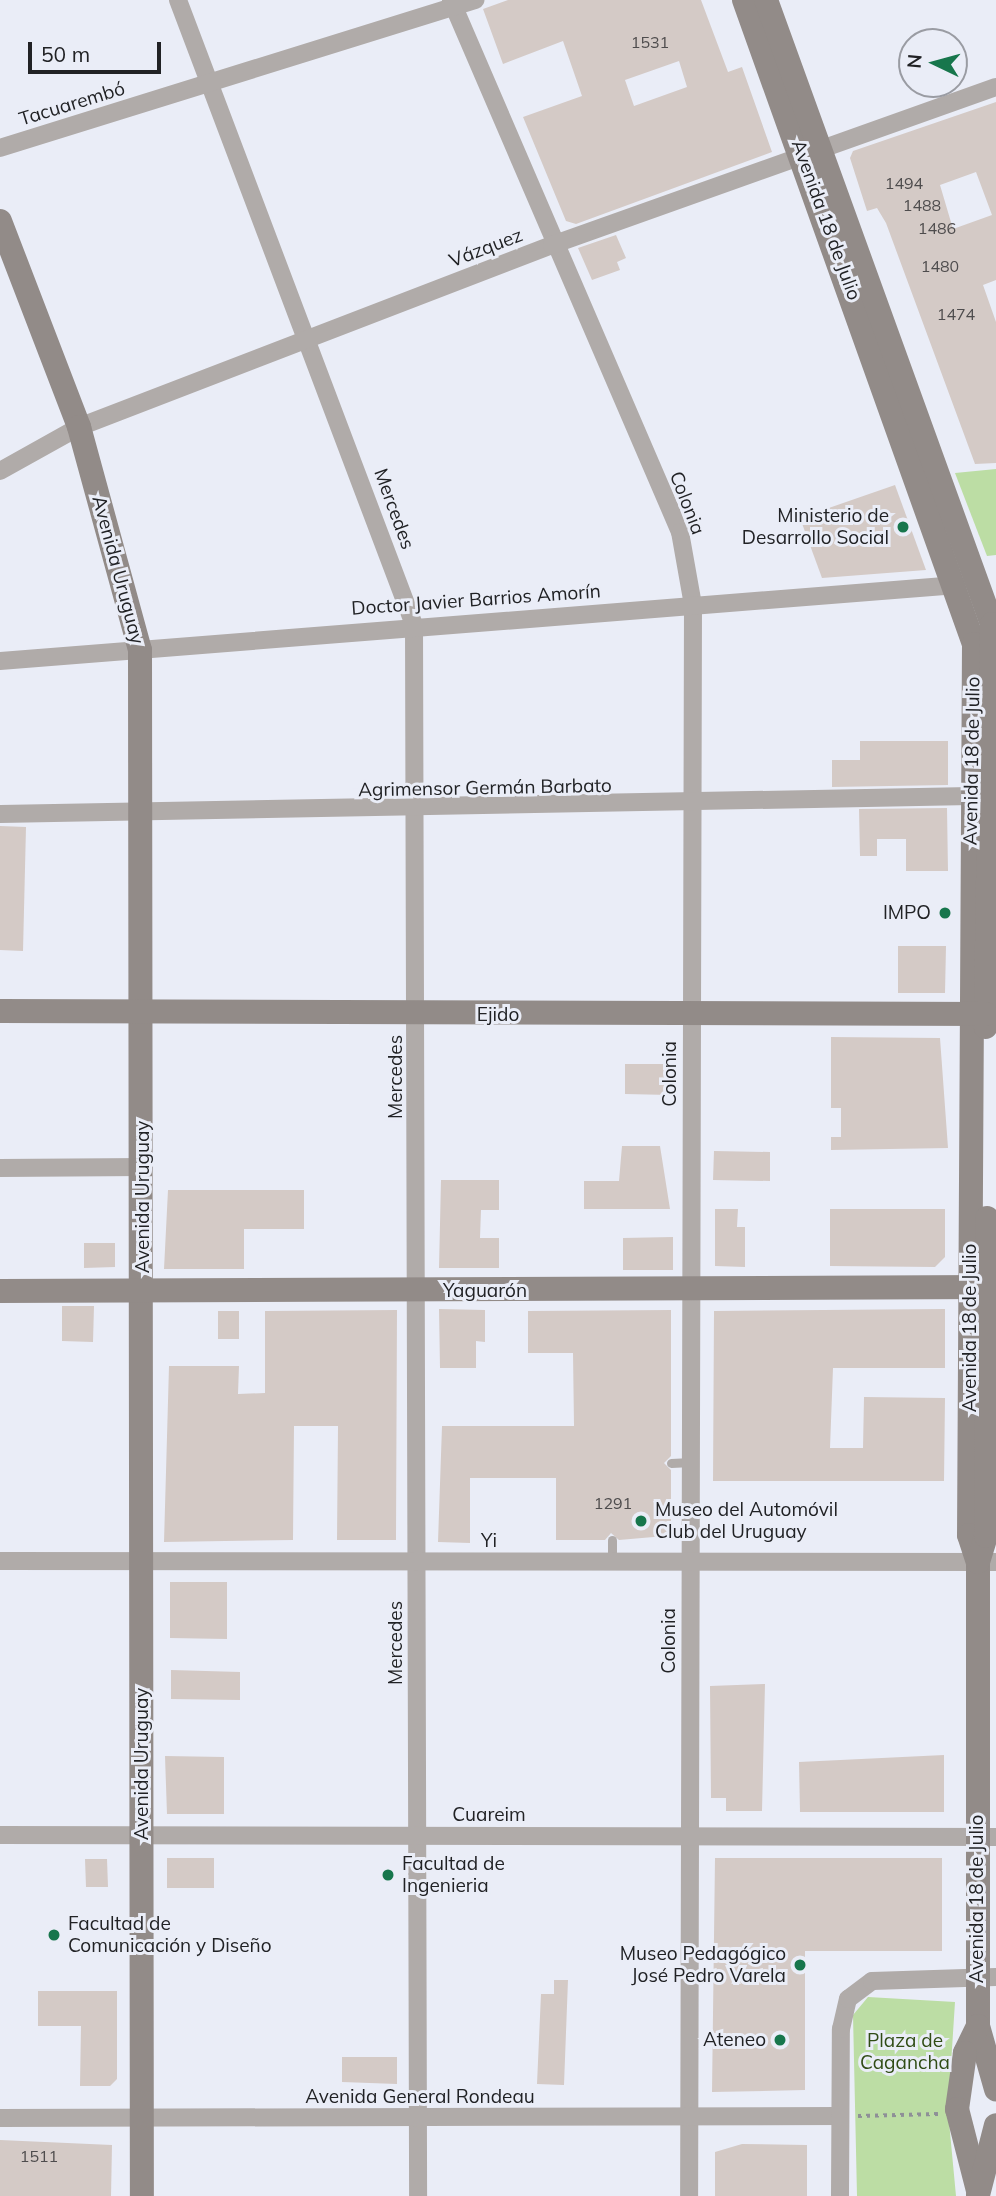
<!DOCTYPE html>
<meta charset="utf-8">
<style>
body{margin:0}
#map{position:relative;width:996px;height:2196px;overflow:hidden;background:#eaedf7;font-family:Mulish,sans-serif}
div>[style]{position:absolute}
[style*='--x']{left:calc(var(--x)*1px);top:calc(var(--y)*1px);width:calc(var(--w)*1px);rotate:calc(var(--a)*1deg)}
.green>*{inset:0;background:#bcdda4}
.building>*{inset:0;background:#d4cac6}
.path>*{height:3.5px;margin-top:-1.75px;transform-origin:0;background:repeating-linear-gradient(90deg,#8e9097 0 3.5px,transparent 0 8.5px)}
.lane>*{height:9px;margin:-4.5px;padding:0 4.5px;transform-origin:4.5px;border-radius:4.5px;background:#b0aba9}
.street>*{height:18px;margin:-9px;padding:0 9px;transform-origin:9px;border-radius:9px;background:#b0aba9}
.secondary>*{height:24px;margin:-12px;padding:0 12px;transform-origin:12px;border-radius:12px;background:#928b88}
.dots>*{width:19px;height:19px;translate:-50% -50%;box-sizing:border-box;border:4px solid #eaedf7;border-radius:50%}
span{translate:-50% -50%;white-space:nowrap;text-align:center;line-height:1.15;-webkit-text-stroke:6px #eaedf7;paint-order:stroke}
.number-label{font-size:16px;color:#4e4c4d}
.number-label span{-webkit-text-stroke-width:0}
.street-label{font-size:19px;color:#212225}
.poi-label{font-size:19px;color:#212225}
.right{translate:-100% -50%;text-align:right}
.left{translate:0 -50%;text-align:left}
.park-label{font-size:19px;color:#304c15}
.north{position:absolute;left:898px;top:28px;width:70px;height:70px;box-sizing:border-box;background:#eaedf7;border:2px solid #9a9ca3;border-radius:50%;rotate:275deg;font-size:19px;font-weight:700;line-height:28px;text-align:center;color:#212225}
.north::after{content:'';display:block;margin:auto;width:24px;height:32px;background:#17764c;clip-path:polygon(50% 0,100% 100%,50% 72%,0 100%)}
.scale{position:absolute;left:28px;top:42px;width:133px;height:32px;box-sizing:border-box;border:4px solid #212225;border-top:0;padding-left:9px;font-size:21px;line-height:24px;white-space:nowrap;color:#212225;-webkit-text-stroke:5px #eaedf7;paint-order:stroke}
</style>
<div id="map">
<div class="green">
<div style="clip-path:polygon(996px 469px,996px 555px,987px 556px,955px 473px)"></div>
<div style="clip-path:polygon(868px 1997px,955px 2002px,948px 2111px,956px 2196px,857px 2196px,853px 2015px)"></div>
</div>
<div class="building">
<div style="clip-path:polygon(evenodd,508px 0,701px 0,728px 72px,742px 67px,772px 152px,576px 224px,566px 221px,523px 117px,582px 96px,563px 41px,503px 64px,483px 9px,508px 0,679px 61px,687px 87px,634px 106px,625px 80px,679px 61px)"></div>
<div style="clip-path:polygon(evenodd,996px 102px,996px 280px,983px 285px,996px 322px,996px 463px,975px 464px,886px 223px,877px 208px,867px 211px,850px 158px,853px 151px,996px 102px,976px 172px,992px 215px,953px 229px,940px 185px,976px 172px)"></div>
<div style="clip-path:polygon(616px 235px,626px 258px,617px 262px,620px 270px,592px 280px,578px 248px)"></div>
<div style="clip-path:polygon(895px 485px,926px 570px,822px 578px,800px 518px)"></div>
<div style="clip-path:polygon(860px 741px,948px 741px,948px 785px,832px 787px,832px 760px,860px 760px)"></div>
<div style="clip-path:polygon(947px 808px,948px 871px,906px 871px,906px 839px,877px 839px,877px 856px,860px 856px,859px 809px)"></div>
<div style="clip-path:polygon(0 826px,26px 827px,23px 951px,0 950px)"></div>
<div style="clip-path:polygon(898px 946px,946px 946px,945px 993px,898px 993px)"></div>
<div style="clip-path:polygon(831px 1037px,940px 1038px,948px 1148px,831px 1150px,831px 1137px,841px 1137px,841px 1108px,831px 1108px)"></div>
<div style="clip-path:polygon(625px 1064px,671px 1064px,670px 1095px,625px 1094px)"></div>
<div style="clip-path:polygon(622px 1146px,660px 1146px,670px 1209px,584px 1209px,584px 1181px,619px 1181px)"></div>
<div style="clip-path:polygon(714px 1151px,770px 1152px,770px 1181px,713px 1180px)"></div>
<div style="clip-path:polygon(441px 1180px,499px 1180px,499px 1210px,481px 1210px,480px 1238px,499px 1238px,499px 1268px,439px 1268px)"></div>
<div style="clip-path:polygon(168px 1190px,304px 1190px,304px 1229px,244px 1229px,244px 1269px,164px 1269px)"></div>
<div style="clip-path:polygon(715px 1209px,738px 1209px,737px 1227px,745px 1227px,745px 1267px,715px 1266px)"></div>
<div style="clip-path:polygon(830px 1209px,945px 1209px,945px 1257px,935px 1267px,830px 1266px)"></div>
<div style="clip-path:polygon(673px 1237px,673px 1270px,623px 1270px,623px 1238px)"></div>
<div style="clip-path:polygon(84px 1243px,115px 1243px,115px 1267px,84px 1268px)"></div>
<div style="clip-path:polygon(62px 1306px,94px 1306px,93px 1342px,62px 1341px)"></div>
<div style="clip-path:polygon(439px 1309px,485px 1310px,485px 1342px,476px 1341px,476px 1368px,440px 1368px)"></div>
<div style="clip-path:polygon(945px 1309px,945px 1368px,833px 1368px,830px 1448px,863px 1448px,864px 1397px,945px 1398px,944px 1481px,713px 1481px,714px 1311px)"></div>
<div style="clip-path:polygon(397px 1310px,396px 1540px,337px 1540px,338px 1426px,294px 1426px,293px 1540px,164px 1542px,169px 1366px,239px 1366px,238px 1394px,265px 1393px,265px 1311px)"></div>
<div style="clip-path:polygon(671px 1310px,671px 1456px,664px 1463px,671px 1470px,671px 1527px,665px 1536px,619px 1540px,611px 1533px,605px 1540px,556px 1540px,556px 1478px,470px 1478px,470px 1543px,438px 1542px,442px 1426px,574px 1426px,573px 1353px,528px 1353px,528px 1311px)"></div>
<div style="clip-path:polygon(218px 1311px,239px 1311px,239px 1339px,218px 1339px)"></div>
<div style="clip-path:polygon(170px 1582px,227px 1582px,227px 1639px,170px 1638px)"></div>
<div style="clip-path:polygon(171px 1670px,240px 1672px,240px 1700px,171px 1699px)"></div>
<div style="clip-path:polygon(765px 1684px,762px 1811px,726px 1811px,726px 1798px,711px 1798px,710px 1686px)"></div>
<div style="clip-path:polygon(944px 1755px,944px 1812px,800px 1812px,799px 1762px)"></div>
<div style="clip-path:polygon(165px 1756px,224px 1757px,224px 1814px,167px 1814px)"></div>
<div style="clip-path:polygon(167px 1858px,214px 1858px,214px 1888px,167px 1888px)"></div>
<div style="clip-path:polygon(715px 1858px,942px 1858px,942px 1951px,805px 1951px,805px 2090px,712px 2092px)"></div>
<div style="clip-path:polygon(85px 1859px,107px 1859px,108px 1887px,86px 1887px)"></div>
<div style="clip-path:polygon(554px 1980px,568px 1980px,564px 2085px,537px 2084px,541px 1994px,554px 1994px)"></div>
<div style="clip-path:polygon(38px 1991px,117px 1991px,117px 2079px,110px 2086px,80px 2086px,81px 2026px,38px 2026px)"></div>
<div style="clip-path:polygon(342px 2057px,397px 2057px,397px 2084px,342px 2082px)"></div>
<div style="clip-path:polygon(0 2140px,112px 2145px,111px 2196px,0 2196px)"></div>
<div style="clip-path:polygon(742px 2144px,807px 2145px,807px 2196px,715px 2196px,715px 2152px)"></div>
</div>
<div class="path">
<div style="--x:858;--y:2116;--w:80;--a:-1.4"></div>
</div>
<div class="lane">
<div style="--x:671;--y:1463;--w:20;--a:-3"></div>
<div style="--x:612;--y:1563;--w:23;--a:-90"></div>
</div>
<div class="street">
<div style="--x:178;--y:0;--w:668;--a:69.31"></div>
<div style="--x:414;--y:625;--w:1571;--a:89.85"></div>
<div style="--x:451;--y:0;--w:579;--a:66.71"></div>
<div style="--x:680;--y:532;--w:74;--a:79.9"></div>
<div style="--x:693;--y:605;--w:1591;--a:90.14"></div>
<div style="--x:0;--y:148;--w:498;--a:-17.3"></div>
<div style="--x:0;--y:471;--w:90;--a:-29.1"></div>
<div style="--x:79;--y:427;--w:507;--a:-21.05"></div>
<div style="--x:552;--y:245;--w:471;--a:-19.6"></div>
<div style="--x:0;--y:661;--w:960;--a:-4.54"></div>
<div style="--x:0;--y:814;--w:971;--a:-1.06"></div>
<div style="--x:0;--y:1168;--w:143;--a:-0.4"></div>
<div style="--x:0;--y:1561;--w:996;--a:0.06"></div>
<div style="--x:0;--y:1835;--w:996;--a:0.12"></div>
<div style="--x:0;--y:2118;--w:840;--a:-0.14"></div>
<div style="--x:840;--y:2196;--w:167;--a:-89.7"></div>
<div style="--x:841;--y:2029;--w:31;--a:-77"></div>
<div style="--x:848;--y:1999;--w:30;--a:-37"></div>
<div style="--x:872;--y:1981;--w:124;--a:-1.8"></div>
</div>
<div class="secondary">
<div style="--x:744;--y:0;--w:684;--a:70.35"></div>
<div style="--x:974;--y:644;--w:891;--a:90.32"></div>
<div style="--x:969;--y:1535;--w:28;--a:72"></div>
<div style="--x:978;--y:1562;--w:464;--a:90"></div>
<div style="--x:978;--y:2026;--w:66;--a:74.1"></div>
<div style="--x:766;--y:0;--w:664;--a:70.09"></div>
<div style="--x:992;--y:624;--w:403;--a:90.9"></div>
<div style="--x:0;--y:221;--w:221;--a:69"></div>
<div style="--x:79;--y:427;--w:231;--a:74.7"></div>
<div style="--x:140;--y:650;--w:1546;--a:89.93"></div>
<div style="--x:0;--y:1011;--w:986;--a:0.17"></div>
<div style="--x:0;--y:1291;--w:986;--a:-0.23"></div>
<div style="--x:978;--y:1562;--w:27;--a:-73"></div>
<div style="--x:986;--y:1536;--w:318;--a:-89.8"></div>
<div style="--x:978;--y:2026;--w:30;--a:116"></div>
<div style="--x:965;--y:2053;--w:57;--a:98.1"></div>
<div style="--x:957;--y:2109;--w:85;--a:75.6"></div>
<div style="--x:978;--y:2195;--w:72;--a:-75.6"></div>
</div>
<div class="dots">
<div style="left:903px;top:527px;background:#17764c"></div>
<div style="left:945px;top:913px;background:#17764c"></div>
<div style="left:641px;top:1521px;background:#17764c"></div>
<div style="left:388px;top:1875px;background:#17764c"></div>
<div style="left:54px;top:1935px;background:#17764c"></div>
<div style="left:800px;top:1965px;background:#17764c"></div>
<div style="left:780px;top:2040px;background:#17764c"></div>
</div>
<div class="number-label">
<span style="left:650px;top:42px">1531</span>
<span style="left:904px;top:183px">1494</span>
<span style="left:922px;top:205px">1488</span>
<span style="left:937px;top:228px">1486</span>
<span style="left:940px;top:266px">1480</span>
<span style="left:956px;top:314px">1474</span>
<span style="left:613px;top:1503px">1291</span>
<span style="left:39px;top:2156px">1511</span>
</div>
<div class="street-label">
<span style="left:72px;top:104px;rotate:-17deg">Tacuarembó</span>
<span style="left:826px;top:220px;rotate:70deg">Avenida 18 de Julio</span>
<span style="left:486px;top:248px;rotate:-21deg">Vázquez</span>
<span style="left:687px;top:503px;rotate:69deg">Colonia</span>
<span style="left:394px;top:509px;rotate:70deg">Mercedes</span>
<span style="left:118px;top:570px;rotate:75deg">Avenida Uruguay</span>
<span style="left:476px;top:600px;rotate:-4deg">Doctor Javier Barrios Amorín</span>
<span style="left:972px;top:761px;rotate:-89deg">Avenida 18 de Julio</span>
<span style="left:485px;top:788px;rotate:-1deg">Agrimensor Germán Barbato</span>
<span style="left:498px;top:1015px">Ejido</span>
<span style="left:670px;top:1074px;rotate:-90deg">Colonia</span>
<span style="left:396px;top:1077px;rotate:-90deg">Mercedes</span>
<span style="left:143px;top:1197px;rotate:-90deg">Avenida Uruguay</span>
<span style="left:485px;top:1291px">Yaguarón</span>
<span style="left:970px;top:1328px;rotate:-90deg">Avenida 18 de Julio</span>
<span style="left:489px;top:1541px">Yi</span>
<span style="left:669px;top:1641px;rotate:-90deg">Colonia</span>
<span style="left:396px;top:1643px;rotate:-90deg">Mercedes</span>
<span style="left:142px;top:1764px;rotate:-90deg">Avenida Uruguay</span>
<span style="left:489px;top:1815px">Cuareim</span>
<span style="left:977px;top:1899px;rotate:-90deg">Avenida 18 de Julio</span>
<span style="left:420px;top:2097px">Avenida General Rondeau</span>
</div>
<div class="poi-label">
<span class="right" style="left:889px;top:527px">Ministerio de<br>Desarrollo Social</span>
<span class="right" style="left:931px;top:913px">IMPO</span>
<span class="left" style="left:655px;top:1521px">Museo del Automóvil<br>Club del Uruguay</span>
<span class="left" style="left:402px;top:1875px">Facultad de<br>Ingenieria</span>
<span class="left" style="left:68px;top:1935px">Facultad de<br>Comunicación y Diseño</span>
<span class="right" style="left:786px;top:1965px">Museo Pedagógico<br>José Pedro Varela</span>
<span class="right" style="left:766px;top:2040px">Ateneo</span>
</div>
<div class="park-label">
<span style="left:905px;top:2052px">Plaza de<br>Cagancha</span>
</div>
<div class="north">N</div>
<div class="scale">50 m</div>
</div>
